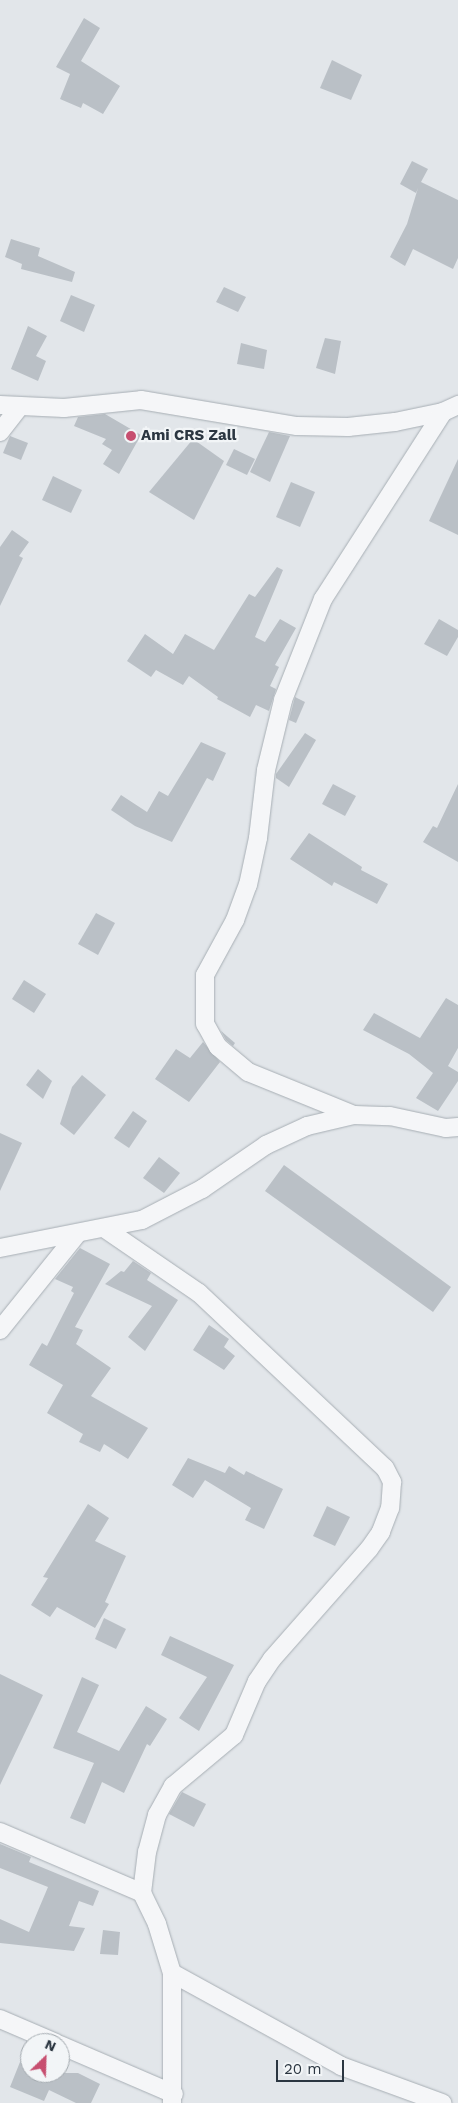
<!DOCTYPE html>
<style>
body{margin:0}
#map{position:relative;width:458px;height:2103px;overflow:hidden;background:#e2e6ea;font-family:"Work Sans",sans-serif}
div>[style]{position:absolute}
[style*='--x']{left:calc(var(--x)*1px);top:calc(var(--y)*1px);width:calc(var(--w)*1px);rotate:calc(var(--a)*1deg)}
.building>*{inset:0;background:#bac0c6}
.roads{filter:drop-shadow(0 0 1px #a7aeb4) drop-shadow(0 0 1px #a7aeb4)}
.minor>*{height:18px;margin:-9px;padding:0 9px;transform-origin:9px;border-radius:9px;background:#f5f6f8}
.dots>*{width:14px;height:14px;translate:-50% -50%;box-sizing:border-box;border:2px solid #f2f5f7;border-radius:50%}
span{translate:-50% -50%;white-space:nowrap;text-align:center;line-height:1.15;-webkit-text-stroke:4.5px #f2f5f7;paint-order:stroke}
.poi-label{font-size:15px;color:#2b3641;font-weight:700}
.left{translate:0 -50%;text-align:left}
.north{position:absolute;left:20px;top:2033px;width:50px;height:50px;box-sizing:border-box;background:#f2f5f7;border:1px solid #a2a9ae;border-radius:50%;rotate:24deg;font-size:14px;font-weight:700;line-height:20px;text-align:center;color:#2b3641}
.north::after{content:'';display:block;margin:auto;width:18px;height:22px;background:#c74f70;clip-path:polygon(50% 0,100% 100%,50% 72%,0 100%)}
.scale{position:absolute;left:276px;top:2060px;width:68px;height:22px;box-sizing:border-box;border:2px solid #2b3641;border-top:0;padding-left:6px;font-size:15px;line-height:18px;white-space:nowrap;color:#2b3641;-webkit-text-stroke:4px #f2f5f7;paint-order:stroke}
</style>
<div id="map">
<div class="building">
<div style="clip-path:polygon(84px 18px,100px 28px,81px 61px,120px 86px,103px 114px,83px 103px,81px 108px,60px 99px,70px 74px,56px 67px)"></div>
<div style="clip-path:polygon(332px 60px,362px 75px,351px 100px,320px 88px)"></div>
<div style="clip-path:polygon(412px 161px,428px 169px,421px 182px,458px 200px,458px 258px,453px 269px,413px 249px,405px 266px,390px 257px,407px 224px,418px 188px,416px 193px,400px 184px)"></div>
<div style="clip-path:polygon(11px 239px,40px 248px,38px 256px,75px 272px,72px 282px,21px 269px,22px 264px,5px 257px)"></div>
<div style="clip-path:polygon(224px 287px,246px 297px,238px 312px,216px 302px)"></div>
<div style="clip-path:polygon(71px 295px,95px 305px,84px 332px,60px 321px)"></div>
<div style="clip-path:polygon(28px 326px,47px 336px,36px 356px,46px 361px,38px 381px,11px 369px)"></div>
<div style="clip-path:polygon(325px 338px,341px 341px,335px 374px,316px 368px)"></div>
<div style="clip-path:polygon(241px 343px,267px 350px,264px 369px,237px 364px)"></div>
<div style="clip-path:polygon(105px 414px,141px 435px,119px 474px,103px 464px,112px 450px,102px 444px,106px 439px,74px 426px,78px 417px)"></div>
<div style="clip-path:polygon(269px 432px,290px 436px,270px 482px,250px 472px)"></div>
<div style="clip-path:polygon(10px 436px,28px 443px,21px 460px,3px 453px)"></div>
<div style="clip-path:polygon(193px 439px,224px 461px,194px 520px,149px 492px)"></div>
<div style="clip-path:polygon(234px 449px,255px 459px,247px 475px,226px 465px)"></div>
<div style="clip-path:polygon(458px 459px,458px 535px,429px 521px)"></div>
<div style="clip-path:polygon(53px 476px,82px 490px,71px 513px,42px 500px)"></div>
<div style="clip-path:polygon(291px 482px,315px 492px,300px 527px,276px 517px)"></div>
<div style="clip-path:polygon(12px 530px,29px 542px,19px 556px,23px 558px,0 606px,0 547px)"></div>
<div style="clip-path:polygon(277px 567px,283px 570px,255px 637px,265px 642px,280px 619px,296px 628px,275px 665px,279px 667px,270px 686px,276px 689px,269px 711px,256px 705px,250px 717px,217px 699px,218px 697px,189px 676px,183px 685px,156px 670px,151px 677px,127px 661px,145px 634px,173px 654px,185px 634px,214px 650px,249px 594px,255px 597px)"></div>
<div style="clip-path:polygon(439px 619px,458px 630px,458px 637px,447px 656px,424px 644px)"></div>
<div style="clip-path:polygon(295px 697px,305px 702px,296px 723px,289px 720px)"></div>
<div style="clip-path:polygon(305px 733px,316px 740px,289px 787px,276px 778px,276px 774px)"></div>
<div style="clip-path:polygon(201px 742px,226px 753px,213px 781px,207px 778px,172px 842px,135px 826px,111px 810px,121px 795px,147px 812px,159px 791px,168px 796px)"></div>
<div style="clip-path:polygon(333px 784px,356px 796px,345px 816px,322px 804px)"></div>
<div style="clip-path:polygon(458px 784px,458px 862px,423px 842px,433px 826px,437px 828px)"></div>
<div style="clip-path:polygon(309px 833px,362px 867px,361px 870px,388px 884px,377px 904px,334px 882px,332px 886px,290px 859px)"></div>
<div style="clip-path:polygon(96px 913px,115px 923px,98px 955px,78px 944px)"></div>
<div style="clip-path:polygon(24px 980px,46px 994px,34px 1013px,12px 999px)"></div>
<div style="clip-path:polygon(446px 998px,458px 1005px,458px 1048px,448px 1066px,458px 1072px,458px 1081px,438px 1111px,416px 1098px,433px 1073px,409px 1054px,363px 1030px,374px 1013px,420px 1038px)"></div>
<div style="clip-path:polygon(221px 1031px,235px 1043px,233px 1046px,226px 1040px)"></div>
<div style="clip-path:polygon(203px 1042px,220px 1062px,189px 1102px,155px 1079px,176px 1049px,190px 1058px)"></div>
<div style="clip-path:polygon(38px 1069px,52px 1081px,43px 1099px,26px 1085px)"></div>
<div style="clip-path:polygon(82px 1075px,106px 1095px,74px 1135px,60px 1124px,72px 1087px)"></div>
<div style="clip-path:polygon(133px 1111px,147px 1121px,129px 1148px,114px 1138px)"></div>
<div style="clip-path:polygon(0 1133px,22px 1143px,0 1191px)"></div>
<div style="clip-path:polygon(159px 1157px,180px 1173px,164px 1193px,143px 1178px)"></div>
<div style="clip-path:polygon(284px 1165px,451px 1287px,433px 1312px,265px 1191px)"></div>
<div style="clip-path:polygon(80px 1248px,110px 1264px,75px 1327px,83px 1330px,76px 1344px,111px 1368px,91px 1396px,148px 1428px,128px 1459px,104px 1444px,100px 1452px,79px 1442px,83px 1434px,47px 1413px,63px 1385px,29px 1365px,42px 1343px,47px 1346px,74px 1293px,71px 1291px,73px 1287px,55px 1279px)"></div>
<div style="clip-path:polygon(133px 1261px,151px 1273px,147px 1280px,178px 1300px,145px 1351px,128px 1337px,152px 1306px,105px 1284px,121px 1271px,124px 1272px)"></div>
<div style="clip-path:polygon(209px 1325px,229px 1339px,224px 1347px,235px 1356px,224px 1370px,193px 1350px)"></div>
<div style="clip-path:polygon(188px 1458px,225px 1473px,229px 1466px,244px 1475px,246px 1471px,283px 1489px,264px 1529px,245px 1520px,251px 1508px,205px 1480px,193px 1498px,172px 1485px)"></div>
<div style="clip-path:polygon(88px 1504px,109px 1518px,95px 1541px,126px 1556px,105px 1602px,109px 1604px,95px 1628px,57px 1607px,50px 1617px,31px 1605px,48px 1578px,43px 1577px)"></div>
<div style="clip-path:polygon(327px 1506px,350px 1517px,335px 1546px,313px 1536px)"></div>
<div style="clip-path:polygon(104px 1618px,126px 1629px,116px 1649px,95px 1639px)"></div>
<div style="clip-path:polygon(170px 1636px,234px 1665px,199px 1731px,179px 1718px,207px 1677px,161px 1655px)"></div>
<div style="clip-path:polygon(0 1674px,43px 1695px,0 1785px)"></div>
<div style="clip-path:polygon(82px 1677px,99px 1685px,77px 1732px,119px 1751px,146px 1706px,167px 1719px,150px 1746px,147px 1744px,124px 1793px,102px 1782px,85px 1824px,70px 1818px,94px 1763px,53px 1748px)"></div>
<div style="clip-path:polygon(182px 1792px,206px 1804px,194px 1827px,169px 1814px)"></div>
<div style="clip-path:polygon(0 1844px,31px 1857px,29px 1862px,99px 1891px,93px 1906px,79px 1901px,69px 1926px,85px 1928px,74px 1951px,0 1943px,0 1919px,29px 1932px,48px 1887px,0 1868px)"></div>
<div style="clip-path:polygon(103px 1930px,120px 1932px,118px 1955px,100px 1954px)"></div>
<div style="clip-path:polygon(28px 2042px,30px 2073px,78px 2073px,100px 2084px,91px 2103px,76px 2103px,49px 2090px,44px 2101px,10px 2087px)"></div>
</div>
<div class="roads">
<div class="minor">
<div style="--x:0;--y:405;--w:64;--a:2.7"></div>
<div style="--x:64;--y:408;--w:77;--a:-5.9"></div>
<div style="--x:141;--y:400;--w:158;--a:9.5"></div>
<div style="--x:297;--y:426;--w:51;--a:1.1"></div>
<div style="--x:348;--y:427;--w:47;--a:-6.1"></div>
<div style="--x:395;--y:422;--w:49;--a:-11.8"></div>
<div style="--x:443;--y:412;--w:17;--a:-25"></div>
<div style="--x:0;--y:432;--w:31;--a:-52"></div>
<div style="--x:354;--y:1115;--w:114;--a:-157.9"></div>
<div style="--x:248;--y:1072;--w:39;--a:-140"></div>
<div style="--x:218;--y:1047;--w:26;--a:-119"></div>
<div style="--x:205;--y:1024;--w:49;--a:-90"></div>
<div style="--x:205;--y:975;--w:63;--a:-61.4"></div>
<div style="--x:235;--y:920;--w:37;--a:-70"></div>
<div style="--x:248;--y:885;--w:48;--a:-78"></div>
<div style="--x:258;--y:838;--w:68;--a:-83.3"></div>
<div style="--x:266;--y:770;--w:72;--a:-76.3"></div>
<div style="--x:283;--y:700;--w:109;--a:-68.4"></div>
<div style="--x:323;--y:599;--w:222;--a:-57.3"></div>
<div style="--x:104;--y:1228;--w:115;--a:34.4"></div>
<div style="--x:199;--y:1293;--w:255;--a:43.3"></div>
<div style="--x:385;--y:1468;--w:16;--a:63"></div>
<div style="--x:392;--y:1482;--w:26;--a:94"></div>
<div style="--x:390;--y:1508;--w:26;--a:111"></div>
<div style="--x:381;--y:1532;--w:21;--a:125"></div>
<div style="--x:369;--y:1549;--w:147;--a:131.4"></div>
<div style="--x:272;--y:1659;--w:27;--a:124"></div>
<div style="--x:257;--y:1681;--w:59;--a:113.1"></div>
<div style="--x:234;--y:1735;--w:80;--a:140.1"></div>
<div style="--x:173;--y:1786;--w:33;--a:119"></div>
<div style="--x:157;--y:1815;--w:38;--a:105"></div>
<div style="--x:147;--y:1852;--w:41;--a:97"></div>
<div style="--x:0;--y:1248;--w:145;--a:-11.2"></div>
<div style="--x:142;--y:1220;--w:68;--a:-27.3"></div>
<div style="--x:202;--y:1189;--w:78;--a:-34.5"></div>
<div style="--x:266;--y:1145;--w:45;--a:-24.9"></div>
<div style="--x:307;--y:1126;--w:48;--a:-13.2"></div>
<div style="--x:354;--y:1115;--w:36;--a:2"></div>
<div style="--x:390;--y:1116;--w:57;--a:12.1"></div>
<div style="--x:446;--y:1128;--w:12;--a:-5"></div>
<div style="--x:0;--y:1330;--w:124;--a:-51.2"></div>
<div style="--x:0;--y:1832;--w:155;--a:23.2"></div>
<div style="--x:142;--y:1893;--w:34;--a:64"></div>
<div style="--x:157;--y:1924;--w:51;--a:73"></div>
<div style="--x:172;--y:1973;--w:130;--a:90"></div>
<div style="--x:172;--y:1973;--w:193;--a:28.8"></div>
<div style="--x:341;--y:2066;--w:108;--a:20.1"></div>
<div style="--x:0;--y:2019;--w:61;--a:23.2"></div>
<div style="--x:60;--y:2045;--w:124;--a:23.3"></div>
</div>
</div>
<div class="dots">
<div style="left:131px;top:436px;background:#c74f70"></div>
</div>
<div class="poi-label">
<span class="left" style="left:141px;top:436px">Ami CRS Zall</span>
</div>
<div class="north">N</div>
<div class="scale">20 m</div>
</div>
